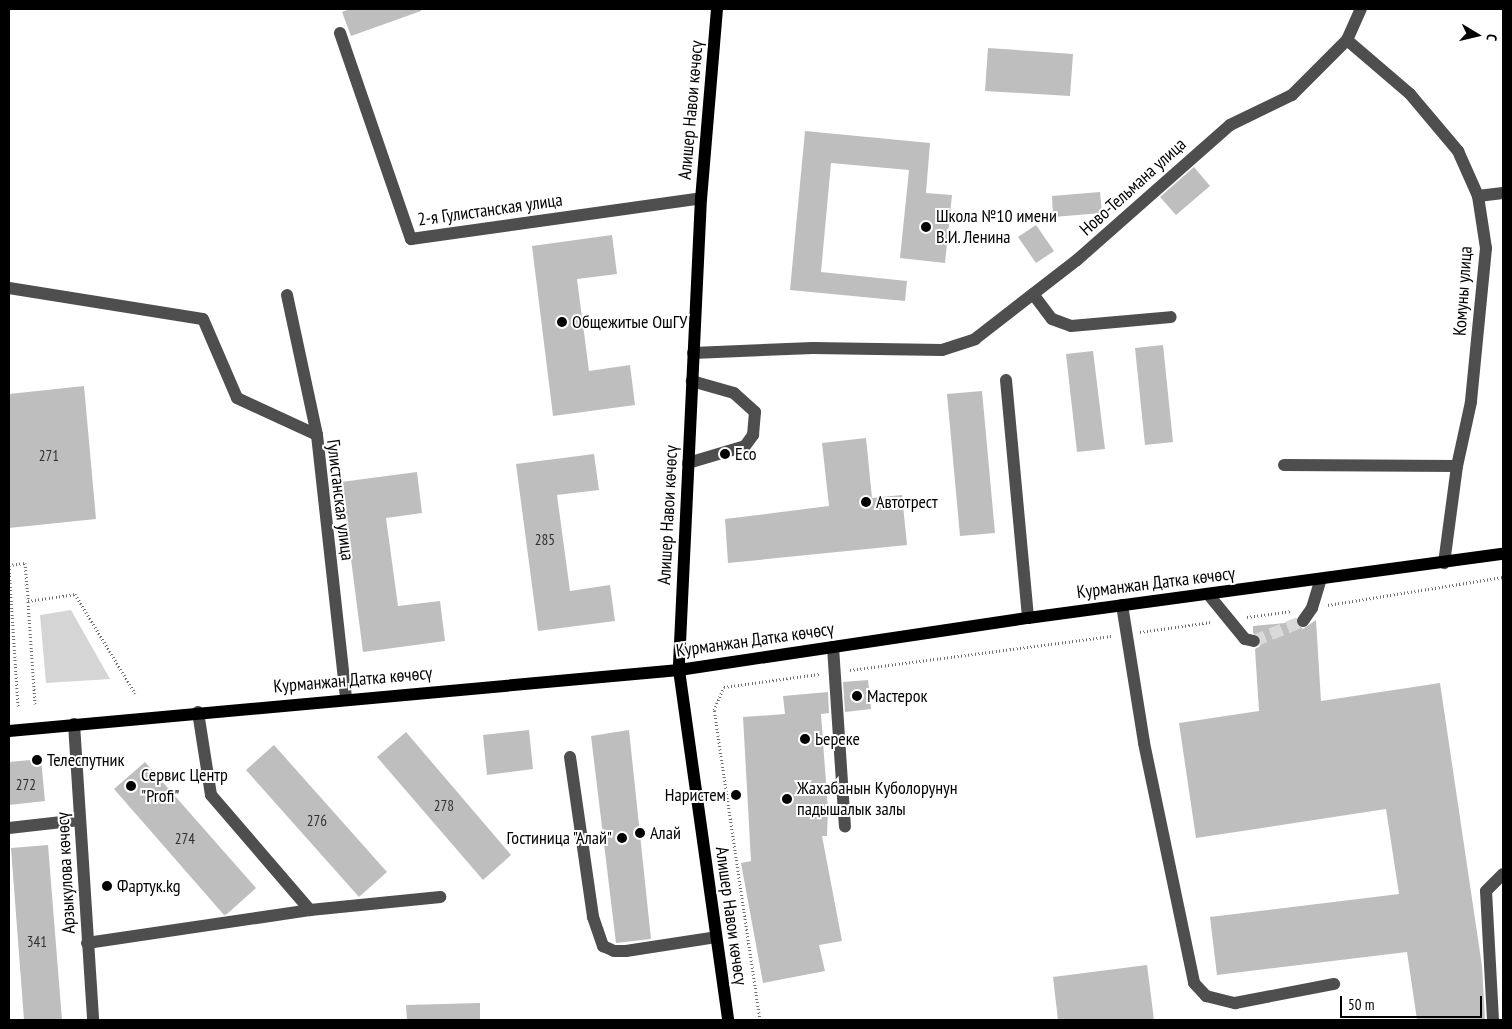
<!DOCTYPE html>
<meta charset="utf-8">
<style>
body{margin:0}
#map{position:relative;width:1512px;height:1029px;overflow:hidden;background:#fff;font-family:"PT Sans Narrow",sans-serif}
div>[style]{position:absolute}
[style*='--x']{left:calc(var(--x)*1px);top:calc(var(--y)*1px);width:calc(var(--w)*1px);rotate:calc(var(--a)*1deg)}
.green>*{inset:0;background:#d5d5d5}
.building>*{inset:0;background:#bebebe}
.minor-tunnel>*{height:12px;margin-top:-6px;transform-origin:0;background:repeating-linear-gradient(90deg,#d9d9d9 0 12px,transparent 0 18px)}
.path>*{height:3px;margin-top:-1.5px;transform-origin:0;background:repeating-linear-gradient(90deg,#707070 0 1px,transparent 0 3.5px)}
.minor>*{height:12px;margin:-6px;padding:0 6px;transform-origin:6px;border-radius:6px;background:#4e4e4e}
.major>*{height:12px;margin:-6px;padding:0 6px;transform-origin:6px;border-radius:6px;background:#000}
.dots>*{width:14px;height:14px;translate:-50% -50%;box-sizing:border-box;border:2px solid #fff;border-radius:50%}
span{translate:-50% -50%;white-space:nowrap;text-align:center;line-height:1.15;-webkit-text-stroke:4px #fff;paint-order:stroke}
.number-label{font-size:15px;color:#303030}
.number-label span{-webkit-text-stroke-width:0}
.street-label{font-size:18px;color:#000}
.poi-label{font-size:18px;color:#000}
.left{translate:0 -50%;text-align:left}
.right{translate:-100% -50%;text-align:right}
.frame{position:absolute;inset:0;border:10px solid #000;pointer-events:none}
.north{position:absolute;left:1452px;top:10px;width:50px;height:50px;-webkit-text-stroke:4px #fff;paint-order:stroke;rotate:99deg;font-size:14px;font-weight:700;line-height:20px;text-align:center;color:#000}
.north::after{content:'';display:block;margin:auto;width:18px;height:22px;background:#000;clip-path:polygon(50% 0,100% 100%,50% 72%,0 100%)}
.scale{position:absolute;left:1340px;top:996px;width:142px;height:22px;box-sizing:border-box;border:2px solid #000;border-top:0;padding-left:6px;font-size:15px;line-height:18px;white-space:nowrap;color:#000;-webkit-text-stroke:4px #fff;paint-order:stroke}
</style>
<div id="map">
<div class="green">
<div style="clip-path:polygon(71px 610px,110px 679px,46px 683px,40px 615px)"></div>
</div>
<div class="building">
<div style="clip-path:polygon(350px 9px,421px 9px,421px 11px,351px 36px,342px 12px)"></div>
<div style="clip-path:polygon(988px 48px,1073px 54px,1070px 96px,985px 91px)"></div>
<div style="clip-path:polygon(805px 131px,930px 143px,926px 193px,952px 195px,945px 263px,900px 258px,909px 170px,831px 163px,821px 272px,907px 281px,905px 301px,790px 290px)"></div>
<div style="clip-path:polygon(1194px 167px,1210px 186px,1176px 215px,1160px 197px)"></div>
<div style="clip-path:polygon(1100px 192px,1102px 213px,1053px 217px,1052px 196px)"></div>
<div style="clip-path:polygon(1036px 225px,1054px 251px,1036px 263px,1018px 237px)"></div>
<div style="clip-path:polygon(612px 235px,617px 274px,577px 279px,589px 371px,630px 365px,635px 405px,553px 416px,532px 246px)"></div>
<div style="clip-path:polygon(1163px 345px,1173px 442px,1145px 445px,1135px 348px)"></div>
<div style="clip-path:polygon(1093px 351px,1105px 449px,1077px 452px,1066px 354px)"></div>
<div style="clip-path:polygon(84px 386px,96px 519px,9px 528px,9px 394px)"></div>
<div style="clip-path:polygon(982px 391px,995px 533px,960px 536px,947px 394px)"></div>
<div style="clip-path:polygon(866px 438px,872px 498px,902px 495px,907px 545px,728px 563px,725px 519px,829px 506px,822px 443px)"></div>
<div style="clip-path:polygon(594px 454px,599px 490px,557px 495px,570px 591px,610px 585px,615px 621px,538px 631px,516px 464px)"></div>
<div style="clip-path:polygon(417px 472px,422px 513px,386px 518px,398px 606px,440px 601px,445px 641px,363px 652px,341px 482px)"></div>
<div style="clip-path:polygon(1316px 620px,1321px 701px,1440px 683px,1482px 966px,1485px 1020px,1417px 1020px,1407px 952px,1217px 975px,1210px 917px,1399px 894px,1386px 809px,1196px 838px,1179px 723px,1259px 711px,1255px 649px,1260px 646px,1262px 639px,1253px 633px,1253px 626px,1295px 622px,1303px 629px)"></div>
<div style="clip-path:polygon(868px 680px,871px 709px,845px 712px,843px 682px)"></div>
<div style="clip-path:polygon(828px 692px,829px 713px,821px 714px,828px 810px,827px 836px,822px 836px,842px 941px,819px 945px,825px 971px,763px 983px,741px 863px,751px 861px,743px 717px,785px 714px,783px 696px)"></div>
<div style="clip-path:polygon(529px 730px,533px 769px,487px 775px,483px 735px)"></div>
<div style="clip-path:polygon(629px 730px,651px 939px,616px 943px,591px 736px)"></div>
<div style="clip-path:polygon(406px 732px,511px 855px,483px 880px,377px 757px)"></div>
<div style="clip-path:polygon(274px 745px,387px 872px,359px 897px,246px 770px)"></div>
<div style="clip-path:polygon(41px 759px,45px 801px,9px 805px,9px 762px)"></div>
<div style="clip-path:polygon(145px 762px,256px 888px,227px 914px,224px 915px,114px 789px)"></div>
<div style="clip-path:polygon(48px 845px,62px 1020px,24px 1020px,11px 848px)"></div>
<div style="clip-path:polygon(1147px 965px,1154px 1020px,1058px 1020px,1053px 977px)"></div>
<div style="clip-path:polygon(480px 1003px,480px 1020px,407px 1020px,406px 1005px)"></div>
</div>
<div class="minor-tunnel">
<div style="--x:1254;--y:641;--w:53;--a:-22.2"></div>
</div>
<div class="path">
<div style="--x:1328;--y:605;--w:177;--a:-9.1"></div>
<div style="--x:1247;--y:617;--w:45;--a:-7.6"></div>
<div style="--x:1140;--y:632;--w:72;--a:-8"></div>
<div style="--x:850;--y:670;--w:264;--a:-7.4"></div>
<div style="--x:35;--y:704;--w:103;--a:-93.9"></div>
<div style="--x:28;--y:601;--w:48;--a:-8.5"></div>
<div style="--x:75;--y:594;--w:116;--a:58.8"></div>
<div style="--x:18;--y:706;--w:141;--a:-93.7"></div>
<div style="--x:9;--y:565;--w:16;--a:-7"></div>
<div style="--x:25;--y:563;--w:38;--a:85"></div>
<div style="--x:760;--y:1020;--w:313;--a:-98.4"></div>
<div style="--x:714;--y:710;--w:25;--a:-67"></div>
<div style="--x:724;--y:687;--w:96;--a:-7.8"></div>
</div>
<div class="minor">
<div style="--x:340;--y:33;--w:218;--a:71"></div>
<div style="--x:411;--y:239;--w:293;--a:-8"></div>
<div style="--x:1347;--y:40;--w:83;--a:40.6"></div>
<div style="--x:1410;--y:94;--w:75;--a:49.9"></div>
<div style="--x:1458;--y:151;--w:49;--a:66"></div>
<div style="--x:1478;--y:196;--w:53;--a:81.3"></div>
<div style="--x:1486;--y:248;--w:155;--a:95.6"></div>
<div style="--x:1471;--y:402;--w:66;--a:102.3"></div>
<div style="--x:1457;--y:466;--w:98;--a:97.6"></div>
<div style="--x:1478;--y:196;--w:25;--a:-7"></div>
<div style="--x:9;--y:288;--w:196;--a:9.1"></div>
<div style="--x:203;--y:319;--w:86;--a:66.7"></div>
<div style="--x:237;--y:398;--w:88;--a:24.8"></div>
<div style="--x:317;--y:435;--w:265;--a:83.7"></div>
<div style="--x:1033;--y:294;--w:31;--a:53"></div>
<div style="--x:1052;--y:319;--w:20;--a:20"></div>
<div style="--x:1071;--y:326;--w:100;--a:-5.1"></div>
<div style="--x:287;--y:295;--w:143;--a:77.9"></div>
<div style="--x:693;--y:353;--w:120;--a:-2.4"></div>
<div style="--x:813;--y:348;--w:129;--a:0.9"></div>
<div style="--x:942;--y:350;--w:35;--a:-18"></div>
<div style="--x:975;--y:339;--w:129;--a:-37.8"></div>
<div style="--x:1077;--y:260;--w:204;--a:-41.4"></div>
<div style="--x:1230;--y:125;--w:69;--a:-25.8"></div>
<div style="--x:1292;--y:95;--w:78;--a:-45"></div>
<div style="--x:1347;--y:40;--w:34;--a:-66"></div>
<div style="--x:1006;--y:380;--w:239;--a:84.7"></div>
<div style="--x:688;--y:463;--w:59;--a:-16.6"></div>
<div style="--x:745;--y:446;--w:14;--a:-54"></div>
<div style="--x:753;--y:435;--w:23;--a:-85"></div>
<div style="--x:755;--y:412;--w:28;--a:-138"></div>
<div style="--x:734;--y:393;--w:44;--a:-164.1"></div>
<div style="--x:1284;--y:465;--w:173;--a:0.3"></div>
<div style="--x:1208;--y:594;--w:58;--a:50.6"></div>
<div style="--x:1245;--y:639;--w:9;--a:13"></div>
<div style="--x:1122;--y:605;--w:140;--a:80.9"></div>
<div style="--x:1144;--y:743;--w:245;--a:78.2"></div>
<div style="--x:1194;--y:983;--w:18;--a:47"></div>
<div style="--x:1206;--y:996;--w:30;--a:14"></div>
<div style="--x:1235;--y:1003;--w:101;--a:-10.9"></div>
<div style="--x:1303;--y:621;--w:16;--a:-55"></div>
<div style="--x:1312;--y:608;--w:30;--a:-73"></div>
<div style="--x:833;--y:647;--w:180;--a:86.2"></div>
<div style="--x:198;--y:712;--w:84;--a:81.1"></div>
<div style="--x:211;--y:795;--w:152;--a:49.3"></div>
<div style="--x:74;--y:724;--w:297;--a:86.3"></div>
<div style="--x:570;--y:757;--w:162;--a:81.8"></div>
<div style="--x:593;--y:917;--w:31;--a:71"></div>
<div style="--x:603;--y:946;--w:12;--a:24"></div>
<div style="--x:614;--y:951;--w:12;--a:0"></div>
<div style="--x:626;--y:951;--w:91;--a:-8.8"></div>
<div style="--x:9;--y:828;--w:71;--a:-6.4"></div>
<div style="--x:87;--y:943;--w:225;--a:-8.4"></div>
<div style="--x:310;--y:910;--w:131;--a:-5.7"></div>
<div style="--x:1493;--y:1020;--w:129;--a:-93.1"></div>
<div style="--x:1486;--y:891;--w:24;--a:-45"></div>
</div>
<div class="major">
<div style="--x:717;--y:9;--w:190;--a:94.8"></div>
<div style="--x:701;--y:198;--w:473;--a:92.7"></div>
<div style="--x:679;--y:670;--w:353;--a:82"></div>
<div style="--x:9;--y:731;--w:673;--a:-5.2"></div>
<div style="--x:679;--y:670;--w:353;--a:-8.5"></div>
<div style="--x:1028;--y:618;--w:479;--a:-7.7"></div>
</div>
<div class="dots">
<div style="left:926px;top:227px;background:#000"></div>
<div style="left:562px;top:322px;background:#000"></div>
<div style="left:725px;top:454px;background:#000"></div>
<div style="left:866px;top:502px;background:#000"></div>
<div style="left:857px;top:696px;background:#000"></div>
<div style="left:805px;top:739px;background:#000"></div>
<div style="left:37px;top:760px;background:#000"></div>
<div style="left:131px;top:786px;background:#000"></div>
<div style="left:736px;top:795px;background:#000"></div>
<div style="left:787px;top:799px;background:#000"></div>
<div style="left:640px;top:833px;background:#000"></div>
<div style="left:622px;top:838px;background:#000"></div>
<div style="left:107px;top:886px;background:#000"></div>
</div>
<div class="number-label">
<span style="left:49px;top:456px">271</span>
<span style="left:545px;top:540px">285</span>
<span style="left:26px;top:785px">272</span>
<span style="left:444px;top:806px">278</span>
<span style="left:317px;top:821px">276</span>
<span style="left:185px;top:839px">274</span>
<span style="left:37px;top:942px">341</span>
</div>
<div class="street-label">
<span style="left:691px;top:110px;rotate:-85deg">Алишер Навои көчөсү</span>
<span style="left:1133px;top:187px;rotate:-42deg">Ново-Тельмана улица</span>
<span style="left:490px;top:210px;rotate:-8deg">2-я Гулистанская улица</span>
<span style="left:1463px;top:291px;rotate:-86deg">Комуны улица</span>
<span style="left:340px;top:500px;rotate:83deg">Гулистанская улица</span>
<span style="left:668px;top:515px;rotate:-87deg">Алишер Навои көчөсү</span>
<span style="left:1156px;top:583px;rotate:-7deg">Курманжан Датка көчөсү</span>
<span style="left:755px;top:640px;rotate:-8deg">Курманжан Датка көчөсү</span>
<span style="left:353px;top:680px;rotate:-5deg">Курманжан Датка көчөсү</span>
<span style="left:66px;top:873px;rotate:-93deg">Арзыкулова көчөсү</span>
<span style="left:731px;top:916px;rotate:82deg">Алишер Навои көчөсү</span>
</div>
<div class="poi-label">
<span class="left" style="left:936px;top:227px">Школа №10 имени<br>В.И. Ленина</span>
<span class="left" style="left:572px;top:322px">Общежитые ОшГУ</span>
<span class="left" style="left:735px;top:454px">Есо</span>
<span class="left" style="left:876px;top:502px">Автотрест</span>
<span class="left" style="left:867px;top:696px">Мастерок</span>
<span class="left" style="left:815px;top:739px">Ьереке</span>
<span class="left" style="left:47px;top:760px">Телеспутник</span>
<span class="left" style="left:141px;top:786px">Сервис Центр<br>"Profi"</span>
<span class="left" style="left:797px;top:799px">Жахабанын Куболорунун<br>падышалык залы</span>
<span class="right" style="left:726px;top:795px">Наристем</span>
<span class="left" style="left:650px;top:833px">Алай</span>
<span class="right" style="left:612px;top:838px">Гостиница "Алай"</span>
<span class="left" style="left:117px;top:886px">Фартук.kg</span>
</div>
<div class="frame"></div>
<div class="north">С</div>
<div class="scale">50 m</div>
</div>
